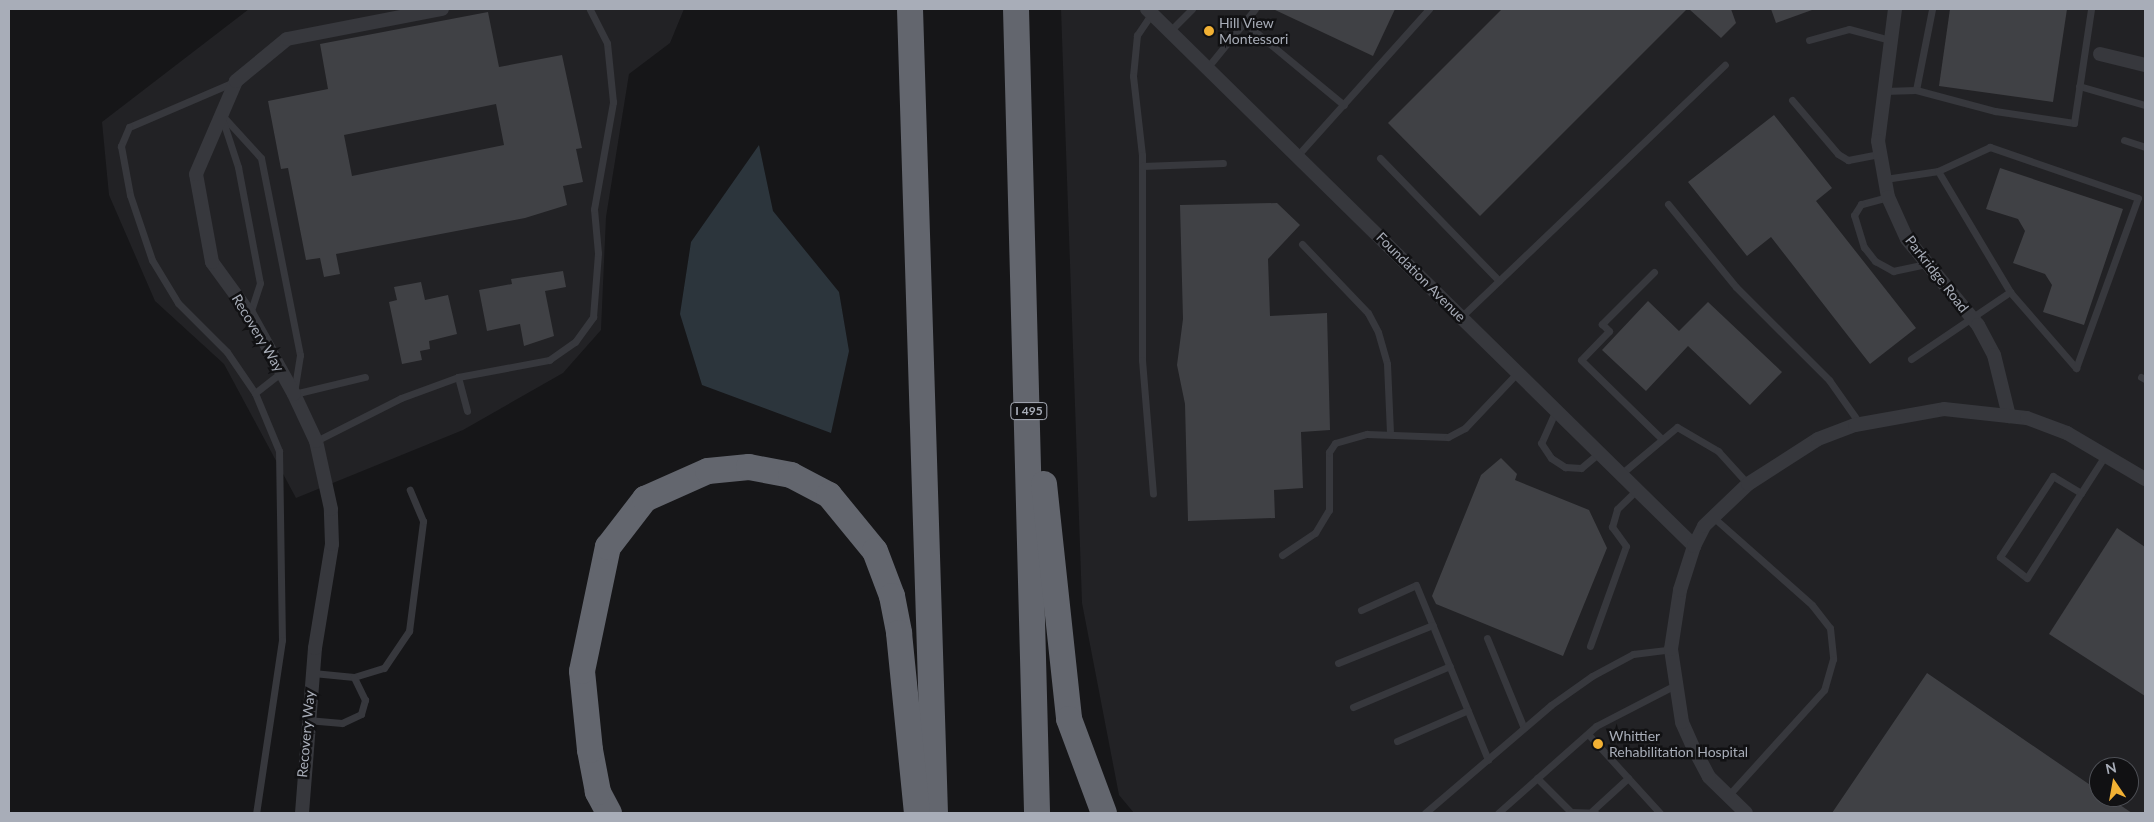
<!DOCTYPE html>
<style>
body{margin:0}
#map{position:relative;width:2154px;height:822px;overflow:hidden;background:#161618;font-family:Lato,sans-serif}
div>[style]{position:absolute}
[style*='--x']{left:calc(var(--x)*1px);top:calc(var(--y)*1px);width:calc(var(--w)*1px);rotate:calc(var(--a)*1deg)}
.built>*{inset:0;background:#222225}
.water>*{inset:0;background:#2c353c}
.building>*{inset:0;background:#404145}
.service>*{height:7px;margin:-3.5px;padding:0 3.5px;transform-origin:3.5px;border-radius:3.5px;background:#37383d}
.minor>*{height:14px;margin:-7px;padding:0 7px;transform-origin:7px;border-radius:7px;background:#37383d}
.motorway>*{height:26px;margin:-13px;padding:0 13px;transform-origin:13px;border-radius:13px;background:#63666e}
.dots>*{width:14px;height:14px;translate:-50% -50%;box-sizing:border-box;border:2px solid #111113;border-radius:50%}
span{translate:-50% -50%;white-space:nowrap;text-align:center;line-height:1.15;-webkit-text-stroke:5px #111113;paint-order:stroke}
.shield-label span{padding:1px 4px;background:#111113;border:1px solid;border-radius:4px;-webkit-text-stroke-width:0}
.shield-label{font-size:12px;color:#a8adb8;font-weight:700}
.poi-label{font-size:14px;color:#a8adb8}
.left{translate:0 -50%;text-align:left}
.street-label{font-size:14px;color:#a8adb8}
.frame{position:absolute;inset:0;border:10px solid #a8adb8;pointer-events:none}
.north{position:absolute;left:2089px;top:757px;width:50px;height:50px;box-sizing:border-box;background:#111113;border:1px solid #4d4f55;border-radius:50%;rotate:348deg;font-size:14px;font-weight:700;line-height:20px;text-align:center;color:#a8adb8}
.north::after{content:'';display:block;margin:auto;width:18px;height:22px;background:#f2b134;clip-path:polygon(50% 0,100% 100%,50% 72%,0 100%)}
</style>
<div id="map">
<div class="built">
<div style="clip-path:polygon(249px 9px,684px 9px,670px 43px,629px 74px,606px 217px,601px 330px,563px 373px,463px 430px,296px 498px,224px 364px,155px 301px,109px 195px,102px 122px)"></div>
<div style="clip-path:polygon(evenodd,1061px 9px,2145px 9px,2145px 813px,1134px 813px,1119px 795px,1082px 603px,1061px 9px,2099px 767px,2129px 767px,2129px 797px,2099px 797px,2099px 767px)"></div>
</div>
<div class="water">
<div style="clip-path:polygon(759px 145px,773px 211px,839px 292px,849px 351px,831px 433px,702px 385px,680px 314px,691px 242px)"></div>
</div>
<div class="building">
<div style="clip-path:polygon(1273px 9px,1395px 9px,1373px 56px)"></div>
<div style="clip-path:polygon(1502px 9px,1687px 9px,1480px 216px,1388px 123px)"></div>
<div style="clip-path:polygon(1689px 9px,1731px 9px,1736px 23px,1721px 38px)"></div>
<div style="clip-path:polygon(1771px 9px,1812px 9px,1812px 10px,1776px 23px)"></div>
<div style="clip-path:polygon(1950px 9px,2067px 9px,2053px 102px,1939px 86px)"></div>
<div style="clip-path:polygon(evenodd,488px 12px,499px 67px,562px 55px,582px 148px,576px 149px,583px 182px,563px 186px,567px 205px,525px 218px,336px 254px,340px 274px,324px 277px,320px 258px,306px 260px,288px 168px,281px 169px,268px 101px,328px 89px,320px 44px,488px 12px,496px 104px,504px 145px,352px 176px,344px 135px,496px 104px)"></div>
<div style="clip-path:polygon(1774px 115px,1832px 188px,1816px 201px,1916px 328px,1870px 364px,1771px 237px,1747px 256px,1688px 182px)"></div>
<div style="clip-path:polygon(2000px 168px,2123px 209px,2084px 325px,2043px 312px,2052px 285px,2045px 274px,2013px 263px,2025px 231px,2018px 219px,1986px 209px)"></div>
<div style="clip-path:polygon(1277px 203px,1300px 225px,1268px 259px,1270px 316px,1327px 313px,1330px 430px,1301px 432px,1303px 488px,1274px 490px,1275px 518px,1188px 521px,1185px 404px,1177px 365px,1183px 319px,1180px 205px)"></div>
<div style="clip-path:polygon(563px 271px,566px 287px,545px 291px,554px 336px,524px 346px,520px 324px,487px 331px,479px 290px,512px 284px,511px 279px)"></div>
<div style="clip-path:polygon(421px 282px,425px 300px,448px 295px,457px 334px,429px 341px,430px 349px,420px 351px,422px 360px,402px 364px,389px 302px,397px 300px,394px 287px)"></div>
<div style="clip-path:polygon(1648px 301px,1679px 331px,1708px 302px,1782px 372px,1750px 405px,1688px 346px,1646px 391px,1602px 350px)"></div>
<div style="clip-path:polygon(1501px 458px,1517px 474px,1515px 480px,1589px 510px,1607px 548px,1563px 656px,1436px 604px,1432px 596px,1481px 475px)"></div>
<div style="clip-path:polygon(2117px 528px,2145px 547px,2145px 696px,2049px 634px)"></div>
<div style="clip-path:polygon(1927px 673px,2099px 791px,2099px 797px,2108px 797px,2132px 813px,1832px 813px)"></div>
</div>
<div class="service">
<div style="--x:1152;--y:13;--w:27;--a:124"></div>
<div style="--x:1137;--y:35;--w:41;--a:95.6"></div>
<div style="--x:1133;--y:76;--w:80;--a:83.5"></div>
<div style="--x:1142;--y:155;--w:205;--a:90"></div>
<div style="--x:1142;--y:360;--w:134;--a:85.3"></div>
<div style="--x:1246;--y:24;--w:127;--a:39.6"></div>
<div style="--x:1170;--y:31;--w:31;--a:-45"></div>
<div style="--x:1809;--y:40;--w:41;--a:-15.4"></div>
<div style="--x:1849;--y:29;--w:42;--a:15"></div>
<div style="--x:1207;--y:68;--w:76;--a:-50.9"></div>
<div style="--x:234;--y:82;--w:114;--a:156.8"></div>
<div style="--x:129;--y:127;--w:21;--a:113"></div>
<div style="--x:121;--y:146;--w:50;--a:79.6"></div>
<div style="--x:130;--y:195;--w:69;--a:71.3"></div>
<div style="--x:152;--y:260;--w:50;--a:58.8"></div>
<div style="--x:178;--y:303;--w:69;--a:45"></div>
<div style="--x:227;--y:352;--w:50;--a:55.7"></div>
<div style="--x:255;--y:393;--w:63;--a:67.5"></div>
<div style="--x:279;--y:451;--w:189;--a:89.1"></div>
<div style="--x:282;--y:640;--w:175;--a:98.5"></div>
<div style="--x:2079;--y:86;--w:69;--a:16.1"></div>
<div style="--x:1916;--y:90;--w:83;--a:-78.8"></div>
<div style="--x:1884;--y:91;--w:32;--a:-2"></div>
<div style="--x:1916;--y:90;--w:82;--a:14.9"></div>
<div style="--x:1995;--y:111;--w:80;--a:8.6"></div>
<div style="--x:2074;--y:123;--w:115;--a:-81.5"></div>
<div style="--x:1792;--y:100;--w:71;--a:49.6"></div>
<div style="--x:1838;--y:154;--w:12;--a:31"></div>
<div style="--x:1848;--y:160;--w:33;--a:-11"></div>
<div style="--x:221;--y:114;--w:59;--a:47.7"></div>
<div style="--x:261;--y:158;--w:201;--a:78.8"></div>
<div style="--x:300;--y:355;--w:39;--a:99"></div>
<div style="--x:294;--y:394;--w:73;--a:-13.5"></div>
<div style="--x:222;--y:118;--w:52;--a:71.9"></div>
<div style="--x:238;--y:167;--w:118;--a:79.3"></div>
<div style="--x:260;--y:283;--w:32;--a:108"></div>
<div style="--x:2124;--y:140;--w:22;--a:18"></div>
<div style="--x:1297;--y:156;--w:198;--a:-48.1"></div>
<div style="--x:1380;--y:158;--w:171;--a:45.9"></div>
<div style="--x:1142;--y:166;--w:81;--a:-2.1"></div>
<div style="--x:1885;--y:179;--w:54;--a:-8.6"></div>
<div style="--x:1938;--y:171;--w:141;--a:59.2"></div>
<div style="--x:2010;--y:292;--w:101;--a:49"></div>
<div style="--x:2076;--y:368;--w:181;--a:-70"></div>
<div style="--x:2138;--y:198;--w:157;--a:-161"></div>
<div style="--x:1990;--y:147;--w:57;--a:155.2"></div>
<div style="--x:1888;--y:197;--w:28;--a:165"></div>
<div style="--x:1861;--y:204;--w:13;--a:122"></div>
<div style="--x:1854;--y:215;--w:34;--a:73"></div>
<div style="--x:1864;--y:247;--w:18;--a:52"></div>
<div style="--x:1875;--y:261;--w:21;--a:29"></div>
<div style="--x:1893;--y:271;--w:35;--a:-12"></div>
<div style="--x:1668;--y:204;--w:107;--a:50.7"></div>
<div style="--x:1736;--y:287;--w:132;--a:45"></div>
<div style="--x:1829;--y:380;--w:54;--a:54.8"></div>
<div style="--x:1302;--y:244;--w:95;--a:46.3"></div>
<div style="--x:1368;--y:313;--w:21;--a:62"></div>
<div style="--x:1378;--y:332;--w:33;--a:74"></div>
<div style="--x:1387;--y:364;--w:70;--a:87.5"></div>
<div style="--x:1654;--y:272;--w:74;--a:135"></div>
<div style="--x:1602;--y:324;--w:10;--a:45"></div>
<div style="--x:1609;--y:331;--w:40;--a:134"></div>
<div style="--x:1581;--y:360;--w:113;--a:44.3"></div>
<div style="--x:1461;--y:317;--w:365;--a:-43.7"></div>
<div style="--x:1911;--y:359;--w:120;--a:-34.1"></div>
<div style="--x:458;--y:377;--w:35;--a:75"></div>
<div style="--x:2141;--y:377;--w:4;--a:27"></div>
<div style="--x:255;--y:393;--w:34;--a:-38"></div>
<div style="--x:1556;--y:410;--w:36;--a:114"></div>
<div style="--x:1541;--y:443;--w:18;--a:56"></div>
<div style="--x:1551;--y:458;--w:17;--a:33"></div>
<div style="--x:1565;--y:467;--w:16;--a:4"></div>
<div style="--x:1581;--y:468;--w:23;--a:-40"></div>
<div style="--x:316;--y:441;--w:95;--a:-26.8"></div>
<div style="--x:401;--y:398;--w:61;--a:-20.2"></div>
<div style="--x:458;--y:377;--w:93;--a:-10.6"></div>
<div style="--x:549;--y:360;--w:32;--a:-35"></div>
<div style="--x:575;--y:342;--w:31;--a:-54"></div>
<div style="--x:593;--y:317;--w:64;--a:-85.5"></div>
<div style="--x:598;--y:253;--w:44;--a:-95.2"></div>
<div style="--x:594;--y:209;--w:109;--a:-79.9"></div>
<div style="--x:613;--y:102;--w:59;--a:-95.8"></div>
<div style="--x:607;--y:43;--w:38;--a:-117"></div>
<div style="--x:1621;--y:474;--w:73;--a:-40"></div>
<div style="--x:1677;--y:427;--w:48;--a:30.3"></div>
<div style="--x:1718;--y:451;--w:45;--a:47.7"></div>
<div style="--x:2081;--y:493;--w:33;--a:-149"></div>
<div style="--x:2053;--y:476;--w:97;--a:123.2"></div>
<div style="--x:2000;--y:557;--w:34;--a:38"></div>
<div style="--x:2027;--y:578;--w:101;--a:-57.6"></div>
<div style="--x:2081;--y:493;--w:46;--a:-57.3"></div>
<div style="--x:1713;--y:517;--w:132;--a:41.6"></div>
<div style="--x:1812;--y:605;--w:29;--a:52"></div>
<div style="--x:1830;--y:628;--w:31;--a:84"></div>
<div style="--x:1833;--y:659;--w:32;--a:106"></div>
<div style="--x:1824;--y:690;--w:143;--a:132.2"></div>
<div style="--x:1282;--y:555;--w:40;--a:-34"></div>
<div style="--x:1315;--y:533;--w:27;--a:-59"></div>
<div style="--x:1329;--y:510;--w:58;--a:-90"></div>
<div style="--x:1329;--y:452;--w:11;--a:-56"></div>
<div style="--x:1335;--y:443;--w:33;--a:-16"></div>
<div style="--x:1367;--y:434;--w:81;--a:2.1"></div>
<div style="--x:1448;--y:437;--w:19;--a:-28"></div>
<div style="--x:1465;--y:428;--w:76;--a:-46.6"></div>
<div style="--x:1361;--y:610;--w:60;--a:-24.4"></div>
<div style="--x:1416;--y:585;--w:189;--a:67.6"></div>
<div style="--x:1487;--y:638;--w:97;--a:67.7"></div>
<div style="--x:1590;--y:646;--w:106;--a:-70.2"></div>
<div style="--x:1626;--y:546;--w:24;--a:-126"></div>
<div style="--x:1612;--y:527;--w:19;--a:-74"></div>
<div style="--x:1617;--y:509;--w:28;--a:-44"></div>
<div style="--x:1338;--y:663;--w:102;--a:-21.8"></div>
<div style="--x:313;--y:673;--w:41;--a:5.6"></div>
<div style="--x:354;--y:677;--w:31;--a:-17"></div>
<div style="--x:384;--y:668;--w:45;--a:-56"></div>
<div style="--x:409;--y:631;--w:111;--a:-82.7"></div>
<div style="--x:423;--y:521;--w:34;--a:-113"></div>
<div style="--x:1353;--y:707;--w:105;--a:-22.9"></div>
<div style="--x:307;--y:720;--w:35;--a:5"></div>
<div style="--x:342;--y:723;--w:21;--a:-25"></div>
<div style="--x:361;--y:714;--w:15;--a:-74"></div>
<div style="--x:365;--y:700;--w:25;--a:-116"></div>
<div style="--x:1588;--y:734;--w:107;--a:47.7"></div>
<div style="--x:1397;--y:741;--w:77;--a:-23.6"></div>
<div style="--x:1537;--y:778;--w:48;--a:45"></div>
<div style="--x:1571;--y:812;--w:24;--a:2"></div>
<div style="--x:1592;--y:811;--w:49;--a:-42.5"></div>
<div style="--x:1425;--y:813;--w:166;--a:-40.6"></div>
<div style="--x:1551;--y:705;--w:50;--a:-35.3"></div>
<div style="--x:1592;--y:676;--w:47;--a:-28.2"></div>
<div style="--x:1633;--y:654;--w:38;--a:-7"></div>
<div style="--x:1498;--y:813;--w:131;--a:-41.6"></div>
<div style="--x:1596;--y:726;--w:89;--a:-27.4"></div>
</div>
<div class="minor">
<div style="--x:1147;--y:9;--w:767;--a:44.47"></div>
<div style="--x:1895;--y:9;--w:133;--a:97.3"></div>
<div style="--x:1878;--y:141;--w:57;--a:79.9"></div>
<div style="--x:1888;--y:197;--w:46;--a:65.7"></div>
<div style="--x:1907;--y:239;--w:112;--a:50.5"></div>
<div style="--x:1978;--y:325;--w:34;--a:62"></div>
<div style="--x:1994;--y:355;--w:63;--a:76.2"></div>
<div style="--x:2100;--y:54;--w:46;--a:13.7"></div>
<div style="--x:302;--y:813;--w:166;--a:-85.5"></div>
<div style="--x:315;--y:648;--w:105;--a:-80.7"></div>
<div style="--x:332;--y:544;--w:35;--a:-92"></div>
<div style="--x:331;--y:509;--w:70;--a:-102.4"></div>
<div style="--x:316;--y:441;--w:52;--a:-115.1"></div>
<div style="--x:294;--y:394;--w:93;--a:-119.1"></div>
<div style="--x:249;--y:313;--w:63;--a:-126"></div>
<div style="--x:212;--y:262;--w:89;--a:-100.3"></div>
<div style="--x:196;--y:174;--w:101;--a:-66.7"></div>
<div style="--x:236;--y:81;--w:66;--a:-39.5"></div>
<div style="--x:287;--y:39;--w:158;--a:-11"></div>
<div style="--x:1746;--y:813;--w:52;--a:-135.8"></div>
<div style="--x:1709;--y:777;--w:34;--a:-118"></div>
<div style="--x:1693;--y:747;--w:27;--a:-114"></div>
<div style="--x:1682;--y:722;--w:74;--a:-98.6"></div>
<div style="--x:1671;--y:649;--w:60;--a:-81.3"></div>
<div style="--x:1680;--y:590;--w:46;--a:-72.3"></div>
<div style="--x:1694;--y:546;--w:22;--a:-63"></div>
<div style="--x:1704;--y:526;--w:61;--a:-43.7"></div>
<div style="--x:1748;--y:484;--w:83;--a:-32.7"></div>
<div style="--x:1818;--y:439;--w:40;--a:-21"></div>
<div style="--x:1855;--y:425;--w:90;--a:-10.2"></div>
<div style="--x:1944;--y:409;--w:83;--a:6.2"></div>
<div style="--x:2027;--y:418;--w:43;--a:20.6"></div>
<div style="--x:2067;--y:433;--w:91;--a:30.5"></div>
</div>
<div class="motorway">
<div style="--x:910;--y:9;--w:804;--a:88.22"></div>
<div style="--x:1016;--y:9;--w:804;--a:88.5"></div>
<div style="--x:1044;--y:484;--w:236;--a:83.9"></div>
<div style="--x:1069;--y:719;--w:100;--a:69.6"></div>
<div style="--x:609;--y:813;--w:24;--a:-118"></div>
<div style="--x:598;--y:792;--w:43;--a:-100.8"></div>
<div style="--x:590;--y:750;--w:79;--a:-95.8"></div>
<div style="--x:582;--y:671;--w:127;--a:-78.2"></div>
<div style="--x:608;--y:547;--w:61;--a:-52.4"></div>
<div style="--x:645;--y:499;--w:69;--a:-24"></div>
<div style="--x:708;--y:471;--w:41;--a:-5.6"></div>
<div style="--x:749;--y:467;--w:43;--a:10.8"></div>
<div style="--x:791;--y:475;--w:43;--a:27.8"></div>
<div style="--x:829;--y:495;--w:72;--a:50.6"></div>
<div style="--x:875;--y:551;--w:48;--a:69.3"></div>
<div style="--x:892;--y:596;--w:38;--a:79"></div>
<div style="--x:899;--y:633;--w:181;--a:84.3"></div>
</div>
<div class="dots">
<div style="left:1209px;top:31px;background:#f2b134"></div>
<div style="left:1598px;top:744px;background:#f2b134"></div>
</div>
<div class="shield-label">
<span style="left:1029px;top:411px">I 495</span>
</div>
<div class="poi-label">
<span class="left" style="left:1219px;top:31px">Hill View<br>Montessori</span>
<span class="left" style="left:1609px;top:744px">Whittier<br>Rehabilitation Hospital</span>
</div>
<div class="street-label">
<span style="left:1937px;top:274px;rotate:52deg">Parkridge Road</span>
<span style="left:1421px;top:277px;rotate:45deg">Foundation Avenue</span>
<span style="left:258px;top:333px;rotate:59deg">Recovery Way</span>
<span style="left:306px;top:734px;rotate:-85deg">Recovery Way</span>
</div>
<div class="frame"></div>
<div class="north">N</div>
</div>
